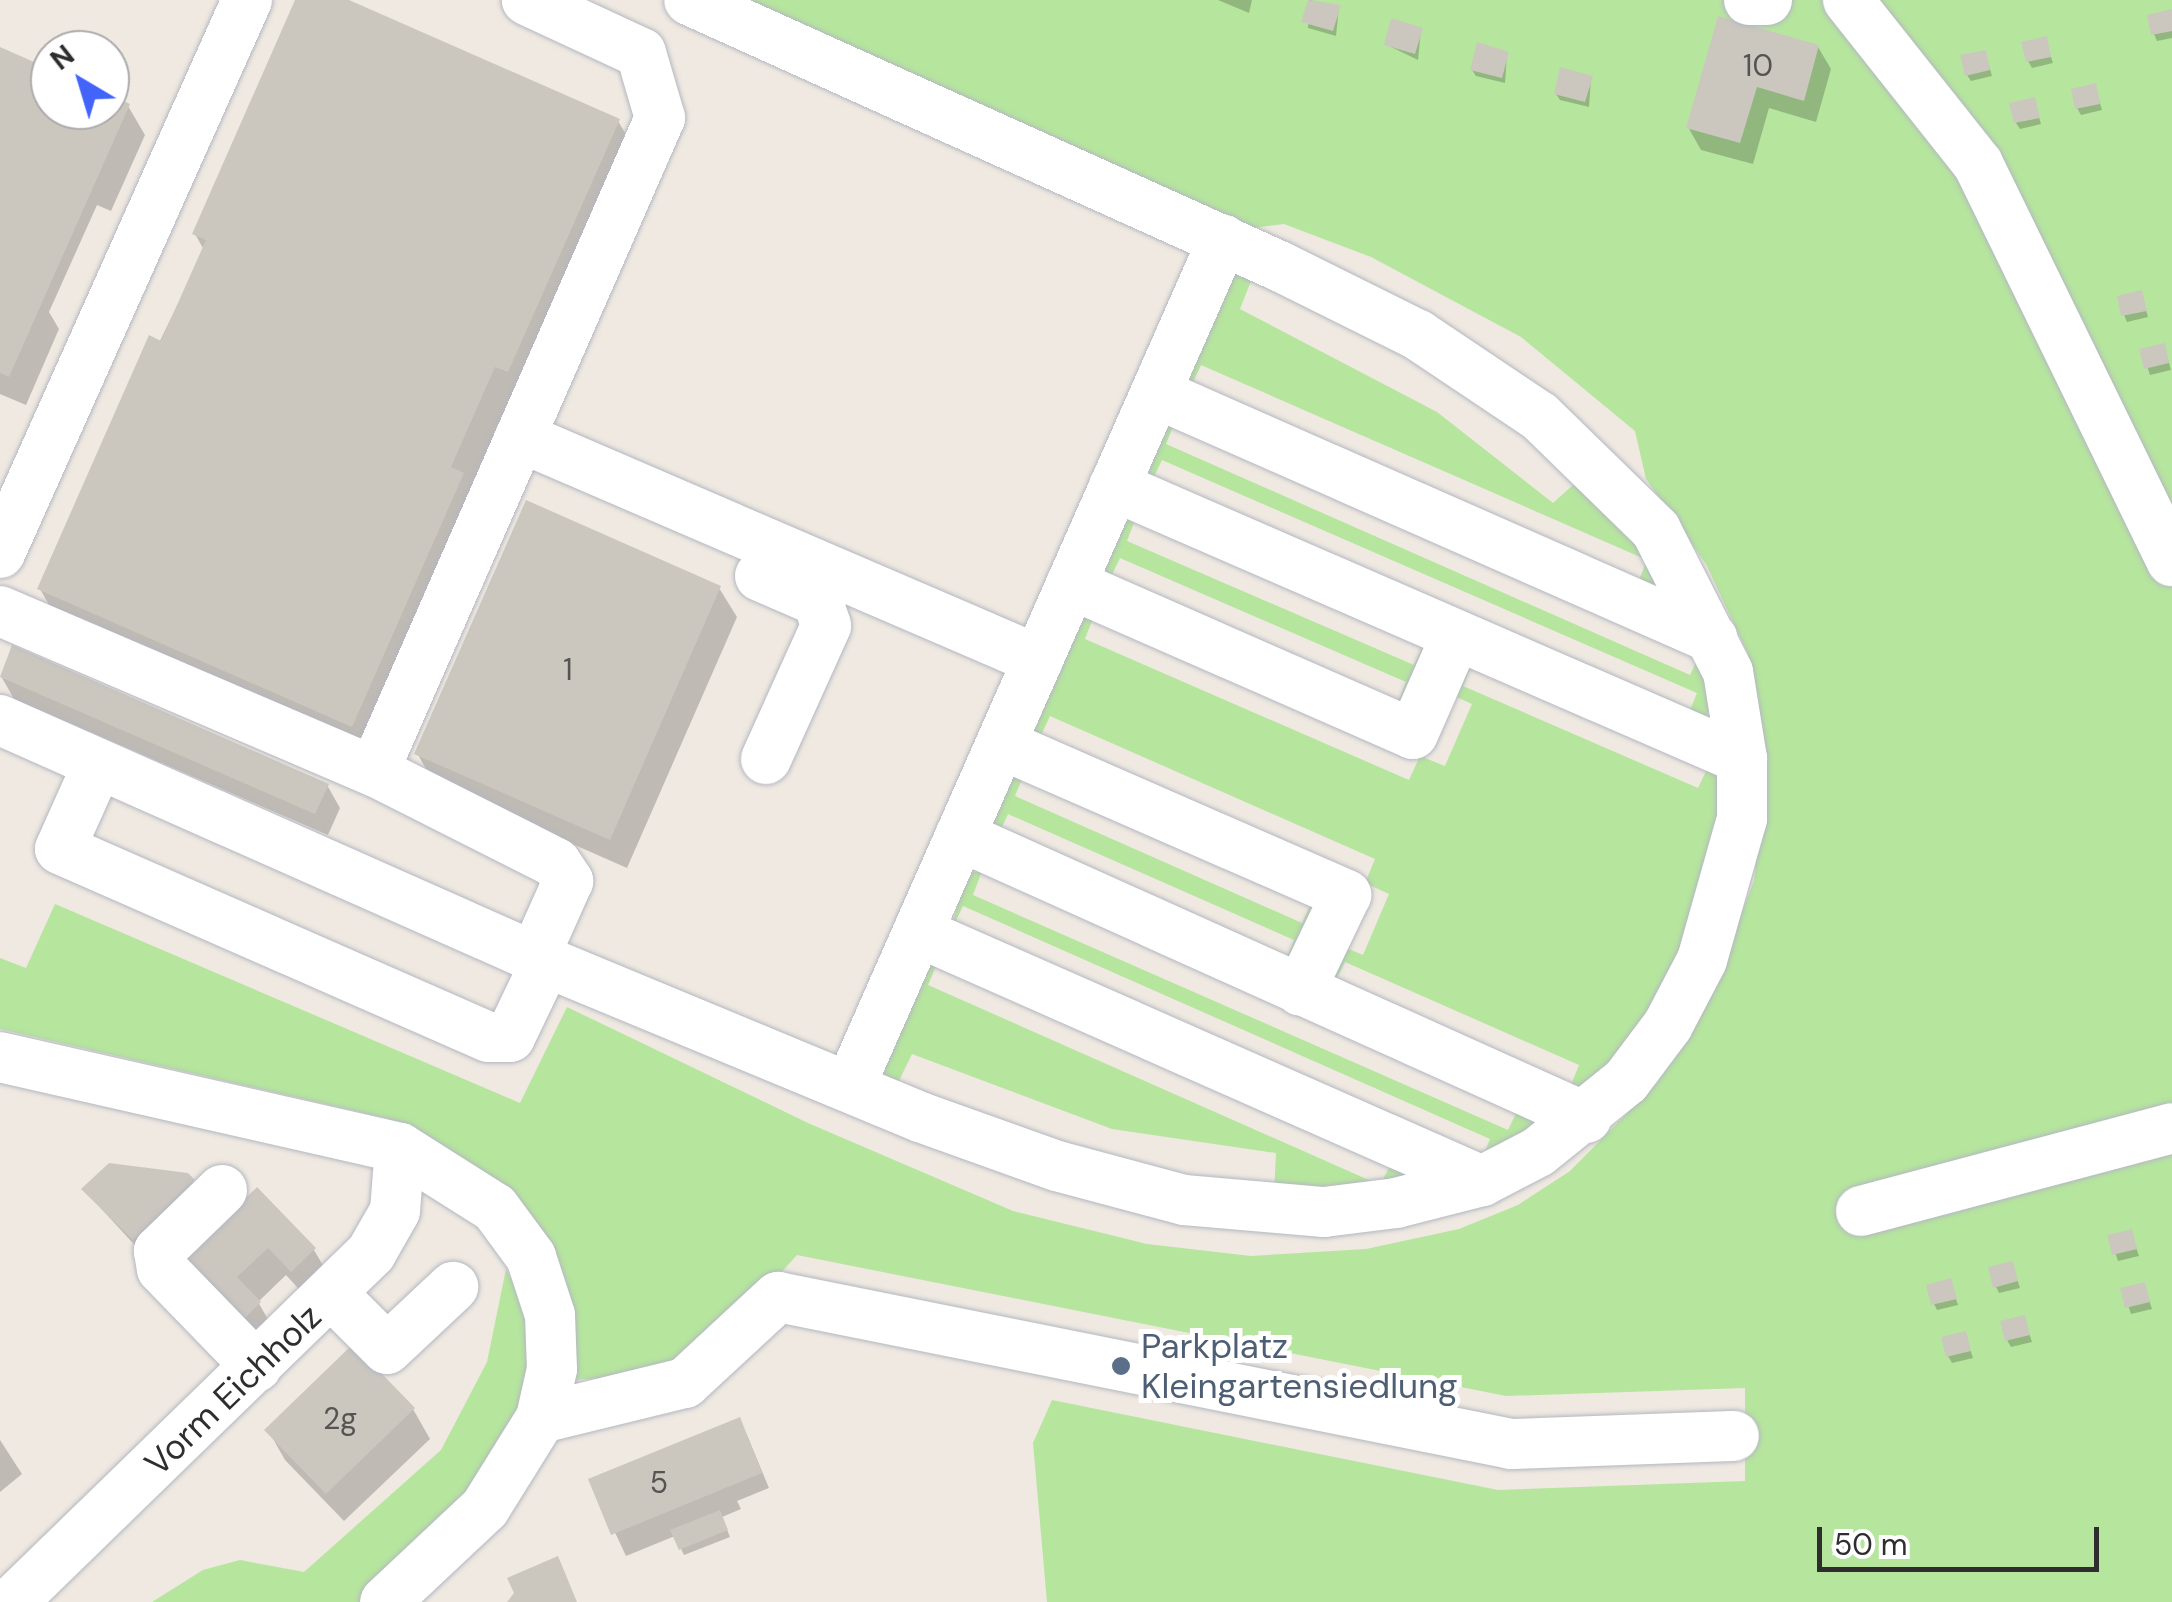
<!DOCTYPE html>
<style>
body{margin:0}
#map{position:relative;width:2172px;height:1602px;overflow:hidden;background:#efe9e1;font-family:"DM Sans",sans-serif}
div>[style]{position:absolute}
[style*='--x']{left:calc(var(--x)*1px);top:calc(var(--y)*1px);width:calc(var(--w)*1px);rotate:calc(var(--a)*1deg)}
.green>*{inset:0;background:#b6e59e}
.shadow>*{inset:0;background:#0003}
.building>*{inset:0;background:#cbc7bf}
.roads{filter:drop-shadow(0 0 2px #b4b7c1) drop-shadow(0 0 2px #b4b7c1)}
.minor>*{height:50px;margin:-25px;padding:0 25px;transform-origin:25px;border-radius:25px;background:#fff}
.dots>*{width:28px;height:28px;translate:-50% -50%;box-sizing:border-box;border:5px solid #fff;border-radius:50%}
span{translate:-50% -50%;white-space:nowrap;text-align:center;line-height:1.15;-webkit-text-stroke:10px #fff;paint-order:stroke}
.number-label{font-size:30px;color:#555452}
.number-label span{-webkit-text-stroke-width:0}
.service-label{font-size:35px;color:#4e5e75}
.left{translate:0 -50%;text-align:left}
.street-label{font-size:35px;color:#2e2e2e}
.north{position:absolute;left:30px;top:30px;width:100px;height:100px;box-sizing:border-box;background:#fff;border:2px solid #ababab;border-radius:50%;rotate:322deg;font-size:28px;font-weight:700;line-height:40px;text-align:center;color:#2e2e2e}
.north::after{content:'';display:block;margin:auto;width:35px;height:45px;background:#4264fb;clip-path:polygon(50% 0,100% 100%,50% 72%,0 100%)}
.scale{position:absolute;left:1817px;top:1527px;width:282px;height:45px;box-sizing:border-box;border:5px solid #2e2e2e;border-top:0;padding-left:12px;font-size:30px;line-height:35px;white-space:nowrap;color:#2e2e2e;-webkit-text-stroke:8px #fff;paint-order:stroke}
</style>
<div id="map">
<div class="green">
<div style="clip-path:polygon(734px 0,2172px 0,2172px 1602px,1047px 1602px,1033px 1443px,1052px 1400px,1498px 1490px,1745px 1481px,1745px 1388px,1506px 1396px,797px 1255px,728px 1331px,656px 1374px,572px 1380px,568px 1288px,503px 1184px,390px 1119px,0 1029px,0 958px,26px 968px,55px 904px,520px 1103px,567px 1007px,808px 1123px,1013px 1211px,1147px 1244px,1251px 1256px,1366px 1249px,1459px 1229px,1518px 1205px,1570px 1171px,1657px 1083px,1703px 1012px,1754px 881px,1767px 753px,1748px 654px,1706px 564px,1646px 479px,1635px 431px,1521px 337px,1371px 257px,1284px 224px,1253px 228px)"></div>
<div style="clip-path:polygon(1256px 268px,1240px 309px,1437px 412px,1553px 503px,1584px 475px,1613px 502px,1665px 588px,1637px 585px,1647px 560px,1201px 365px,1191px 387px,1184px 364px,1224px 275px)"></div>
<div style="clip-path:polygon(1175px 422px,1166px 444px,1690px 675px,1701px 652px,1715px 704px,1706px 715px,1688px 715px,1697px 693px,1162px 460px,1151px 483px,1142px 459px,1158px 428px)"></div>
<div style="clip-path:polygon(1137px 515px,1127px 541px,1414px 665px,1426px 640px,1433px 652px,1396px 708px,1406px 682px,1120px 558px,1109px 581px,1102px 576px,1121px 519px)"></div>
<div style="clip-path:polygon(1095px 613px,1085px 639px,1409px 780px,1420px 756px,1445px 766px,1472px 704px,1447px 693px,1473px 661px,1463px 686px,1698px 788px,1709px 765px,1728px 782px,1697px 935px,1599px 1087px,1569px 1090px,1579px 1065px,1345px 962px,1333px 986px,1337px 944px,1363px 955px,1389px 894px,1365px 883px,1375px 859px,1050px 716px,1039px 740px,1031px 730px,1079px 615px)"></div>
<div style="clip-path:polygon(1025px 772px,1015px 796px,1302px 923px,1314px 897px,1321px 902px,1284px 965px,1294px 940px,1008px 814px,997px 838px,987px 814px,1006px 776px)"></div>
<div style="clip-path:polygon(982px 871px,973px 895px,1508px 1130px,1520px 1105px,1536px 1123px,1481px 1161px,1490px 1139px,963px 906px,952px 929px,964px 874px)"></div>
<div style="clip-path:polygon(927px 964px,937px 964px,928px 985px,1380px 1185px,1393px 1160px,1411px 1180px,1355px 1195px,1274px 1195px,1276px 1153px,1112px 1129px,912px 1054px,893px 1093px,884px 1088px,877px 1064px)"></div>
<div style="clip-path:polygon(506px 1269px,531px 1318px,531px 1363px,514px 1435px,476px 1489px,364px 1602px,152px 1602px,203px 1570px,240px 1560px,304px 1572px,441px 1450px,487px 1362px)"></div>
</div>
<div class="shadow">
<div style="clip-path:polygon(298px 0,343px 0,618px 121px,635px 150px,369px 755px,57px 619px,40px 589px,204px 250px,195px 234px)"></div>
<div style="clip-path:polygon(1218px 0,1252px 0,1249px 13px)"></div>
<div style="clip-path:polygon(1310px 0,1339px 7px,1336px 36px,1308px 28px)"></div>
<div style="clip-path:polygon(2172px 13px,2172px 38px,2157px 41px,2154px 34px)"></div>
<div style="clip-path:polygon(1421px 30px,1418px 60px,1387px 45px)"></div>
<div style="clip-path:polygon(2045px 39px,2053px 63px,2032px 68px,2028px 61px)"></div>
<div style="clip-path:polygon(1818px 47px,1831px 69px,1816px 122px,1769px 108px,1753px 164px,1701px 150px,1688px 127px)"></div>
<div style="clip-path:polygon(0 49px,50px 71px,50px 110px,110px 110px,110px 98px,128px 106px,145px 135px,111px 211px,97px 205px,49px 312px,59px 329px,26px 405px,0 394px)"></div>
<div style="clip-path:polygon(1985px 52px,1992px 76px,1971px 81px,1967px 75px)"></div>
<div style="clip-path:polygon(1507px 54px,1505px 83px,1476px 76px,1472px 70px)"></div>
<div style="clip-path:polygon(1591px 78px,1589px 107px,1560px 100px,1556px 94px)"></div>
<div style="clip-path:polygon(2095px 86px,2102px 110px,2081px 115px,2077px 108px)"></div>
<div style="clip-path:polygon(2034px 100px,2041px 124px,2020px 129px,2016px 123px)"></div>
<div style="clip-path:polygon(2141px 293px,2148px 317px,2127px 322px,2124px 315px)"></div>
<div style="clip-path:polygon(2164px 346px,2171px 370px,2150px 375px,2142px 351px)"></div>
<div style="clip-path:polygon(719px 588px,737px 617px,627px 868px,434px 783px,417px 753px)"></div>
<div style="clip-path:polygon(1px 676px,327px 785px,340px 808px,328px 835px,14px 699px)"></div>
<div style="clip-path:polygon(193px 1181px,201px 1196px,142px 1253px,84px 1190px)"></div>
<div style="clip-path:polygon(257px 1191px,314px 1250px,331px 1279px,309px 1300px,286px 1275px,258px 1302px,276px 1333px,255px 1354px,197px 1294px)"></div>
<div style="clip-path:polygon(2131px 1232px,2139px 1256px,2118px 1261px,2110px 1237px)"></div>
<div style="clip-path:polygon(2012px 1264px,2020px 1288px,1999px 1293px,1996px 1287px)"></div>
<div style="clip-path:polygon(1950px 1281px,1958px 1305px,1937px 1310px,1934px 1304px)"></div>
<div style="clip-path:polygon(2144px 1285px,2152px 1309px,2131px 1314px,2123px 1290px)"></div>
<div style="clip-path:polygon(2024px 1318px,2032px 1342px,2011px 1347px,2007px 1340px)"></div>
<div style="clip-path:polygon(1965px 1334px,1973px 1358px,1952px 1363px,1948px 1356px)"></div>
<div style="clip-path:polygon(413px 1409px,430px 1439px,344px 1521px,285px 1460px,268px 1430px)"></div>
<div style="clip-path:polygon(747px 1435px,769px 1488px,737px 1501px,741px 1509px,722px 1517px,730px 1537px,684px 1555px,675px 1536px,626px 1556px,591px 1481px)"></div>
<div style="clip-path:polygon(0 1440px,22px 1474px,0 1492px)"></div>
</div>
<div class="building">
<div style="clip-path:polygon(295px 0,349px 0,620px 119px,508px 372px,495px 367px,451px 467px,464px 473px,352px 727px,37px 589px,149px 335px,161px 341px,206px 240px,192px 234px)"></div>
<div style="clip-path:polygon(1308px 0,1341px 5px,1333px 31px,1301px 22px)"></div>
<div style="clip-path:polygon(2172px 9px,2172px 31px,2151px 35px,2147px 15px)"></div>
<div style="clip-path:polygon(1718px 16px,1819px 45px,1804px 101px,1757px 87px,1740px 143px,1686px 128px)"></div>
<div style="clip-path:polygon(1391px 18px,1423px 28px,1415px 54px,1384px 45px)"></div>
<div style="clip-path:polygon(2047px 36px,2051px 57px,2026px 62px,2021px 42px)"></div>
<div style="clip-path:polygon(1477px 42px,1509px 52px,1502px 78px,1470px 70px)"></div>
<div style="clip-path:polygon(0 47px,50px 69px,50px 110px,110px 110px,110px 95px,130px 104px,9px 377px,0 373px)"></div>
<div style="clip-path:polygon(1986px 50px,1990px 70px,1965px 76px,1960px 55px)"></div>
<div style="clip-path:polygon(1560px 67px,1593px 76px,1585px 102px,1554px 94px)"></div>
<div style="clip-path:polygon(2096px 83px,2100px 104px,2075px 109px,2071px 89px)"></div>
<div style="clip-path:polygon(2035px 97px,2040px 118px,2014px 123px,2009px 103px)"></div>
<div style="clip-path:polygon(2142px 290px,2147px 311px,2121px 316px,2117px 296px)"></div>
<div style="clip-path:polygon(2165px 343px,2169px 363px,2144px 369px,2139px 349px)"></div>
<div style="clip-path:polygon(526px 500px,721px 586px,610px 840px,414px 754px)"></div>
<div style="clip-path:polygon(12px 645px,329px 784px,315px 814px,0 677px)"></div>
<div style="clip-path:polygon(109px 1163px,188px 1173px,195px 1180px,133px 1240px,81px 1189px)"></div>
<div style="clip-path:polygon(257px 1187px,316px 1248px,291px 1272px,268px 1248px,237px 1277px,261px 1302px,237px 1326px,177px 1264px)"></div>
<div style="clip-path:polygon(2132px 1229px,2137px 1249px,2112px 1255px,2107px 1235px)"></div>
<div style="clip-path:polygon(2013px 1261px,2018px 1281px,1993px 1288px,1988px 1267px)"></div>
<div style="clip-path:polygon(1951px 1278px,1957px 1299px,1931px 1305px,1926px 1285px)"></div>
<div style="clip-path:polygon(2145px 1282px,2150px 1302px,2125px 1308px,2120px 1288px)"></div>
<div style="clip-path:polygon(2025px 1315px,2030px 1335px,2005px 1341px,2000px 1321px)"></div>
<div style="clip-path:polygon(1966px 1331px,1971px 1351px,1946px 1357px,1941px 1337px)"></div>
<div style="clip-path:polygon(353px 1344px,415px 1408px,326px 1494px,264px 1430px)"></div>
<div style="clip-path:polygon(740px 1417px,762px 1473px,611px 1535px,588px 1479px)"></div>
<div style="clip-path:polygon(720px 1510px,728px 1530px,679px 1550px,670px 1530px)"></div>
<div style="clip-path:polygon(558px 1556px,577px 1602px,507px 1602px,514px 1593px,507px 1578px)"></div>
</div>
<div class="roads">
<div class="minor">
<div style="--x:1749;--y:0;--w:18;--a:0"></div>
<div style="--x:1848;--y:0;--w:209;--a:51.6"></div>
<div style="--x:1978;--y:164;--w:442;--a:64"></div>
<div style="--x:1156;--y:393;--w:608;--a:23.78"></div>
<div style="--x:520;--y:437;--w:564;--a:23.29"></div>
<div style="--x:1114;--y:486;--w:685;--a:23.5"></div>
<div style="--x:0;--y:553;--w:606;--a:-65.93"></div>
<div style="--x:760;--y:576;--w:63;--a:23.3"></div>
<div style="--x:818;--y:601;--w:26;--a:72"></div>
<div style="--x:826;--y:626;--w:146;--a:114.3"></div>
<div style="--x:1071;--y:584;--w:373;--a:23.7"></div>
<div style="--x:1413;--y:734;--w:107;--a:-66.3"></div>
<div style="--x:0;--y:611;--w:407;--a:23.2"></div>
<div style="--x:374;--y:771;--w:713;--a:-66.35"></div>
<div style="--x:660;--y:118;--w:68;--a:-106.3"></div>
<div style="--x:641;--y:53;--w:126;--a:-155.1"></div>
<div style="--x:0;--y:720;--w:597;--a:23.9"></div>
<div style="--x:546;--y:962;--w:405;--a:22.5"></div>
<div style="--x:920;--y:1117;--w:145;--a:19.7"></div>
<div style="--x:1057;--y:1166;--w:131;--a:15"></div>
<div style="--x:1184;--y:1200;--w:141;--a:4.9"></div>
<div style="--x:1324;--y:1212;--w:73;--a:-7.1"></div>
<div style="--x:1396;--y:1203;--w:89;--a:-14.3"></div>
<div style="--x:1482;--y:1181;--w:63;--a:-27.4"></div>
<div style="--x:1538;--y:1152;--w:113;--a:-38.9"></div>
<div style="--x:1626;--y:1081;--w:70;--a:-53.1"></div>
<div style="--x:1668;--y:1025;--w:73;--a:-62.4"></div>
<div style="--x:1702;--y:960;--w:147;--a:-74.2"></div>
<div style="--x:1742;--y:819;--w:60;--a:-90"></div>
<div style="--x:1742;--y:759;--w:88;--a:-99.1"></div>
<div style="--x:1728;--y:672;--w:159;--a:-116.9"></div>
<div style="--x:1656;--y:530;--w:163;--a:-135.7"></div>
<div style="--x:1539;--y:416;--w:146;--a:-146.2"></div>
<div style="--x:1418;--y:335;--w:155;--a:-153.6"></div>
<div style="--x:1279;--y:266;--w:647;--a:-155.73"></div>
<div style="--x:1001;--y:744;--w:377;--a:23.6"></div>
<div style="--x:1346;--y:895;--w:106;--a:115.6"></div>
<div style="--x:98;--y:764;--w:93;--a:114.1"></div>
<div style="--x:60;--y:849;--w:468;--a:23.7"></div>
<div style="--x:489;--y:1037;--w:21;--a:0"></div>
<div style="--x:510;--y:1037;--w:83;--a:-64.4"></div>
<div style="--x:374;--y:771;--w:204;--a:26.8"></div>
<div style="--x:556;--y:863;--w:22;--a:56"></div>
<div style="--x:568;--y:881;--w:81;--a:114"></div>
<div style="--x:960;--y:836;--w:687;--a:24.22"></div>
<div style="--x:918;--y:932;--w:617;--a:23.82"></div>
<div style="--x:0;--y:1057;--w:410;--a:12.8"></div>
<div style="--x:400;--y:1148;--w:112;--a:32.3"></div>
<div style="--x:495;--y:1208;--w:61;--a:53.7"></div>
<div style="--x:531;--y:1257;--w:61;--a:71.9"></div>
<div style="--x:550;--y:1315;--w:54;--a:87.9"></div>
<div style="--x:552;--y:1369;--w:50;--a:102.7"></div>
<div style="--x:541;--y:1418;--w:106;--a:121.9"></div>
<div style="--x:485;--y:1508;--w:137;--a:136.8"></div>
<div style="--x:850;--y:1086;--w:925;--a:-66.21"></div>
<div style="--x:222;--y:1190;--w:88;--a:135.9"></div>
<div style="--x:159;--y:1251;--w:18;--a:81"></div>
<div style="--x:162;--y:1269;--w:136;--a:45.9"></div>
<div style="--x:1861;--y:1211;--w:322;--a:-14.9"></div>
<div style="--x:333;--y:1295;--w:76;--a:45"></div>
<div style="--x:387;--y:1349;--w:91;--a:-43.2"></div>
<div style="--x:541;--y:1418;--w:148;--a:-13.7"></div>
<div style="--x:685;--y:1383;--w:127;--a:-42.8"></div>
<div style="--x:778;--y:1297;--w:748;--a:11.34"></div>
<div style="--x:1511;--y:1444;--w:223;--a:-2.1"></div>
<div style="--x:12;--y:1602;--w:501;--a:-44.19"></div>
<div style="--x:371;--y:1253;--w:48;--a:-60.3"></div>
<div style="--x:395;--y:1211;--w:63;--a:-85.5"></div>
</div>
</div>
<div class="dots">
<div style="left:1121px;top:1366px;background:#5c6f8a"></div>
</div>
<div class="number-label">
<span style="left:1758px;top:66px">10</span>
<span style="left:568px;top:670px">1</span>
<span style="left:340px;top:1419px">2g</span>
<span style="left:659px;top:1483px">5</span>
</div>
<div class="service-label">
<span class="left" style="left:1141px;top:1366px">Parkplatz<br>Kleingartensiedlung</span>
</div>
<div class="street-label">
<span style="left:233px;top:1390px;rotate:-44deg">Vorm Eichholz</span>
</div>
<div class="north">N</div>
<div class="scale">50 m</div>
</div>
